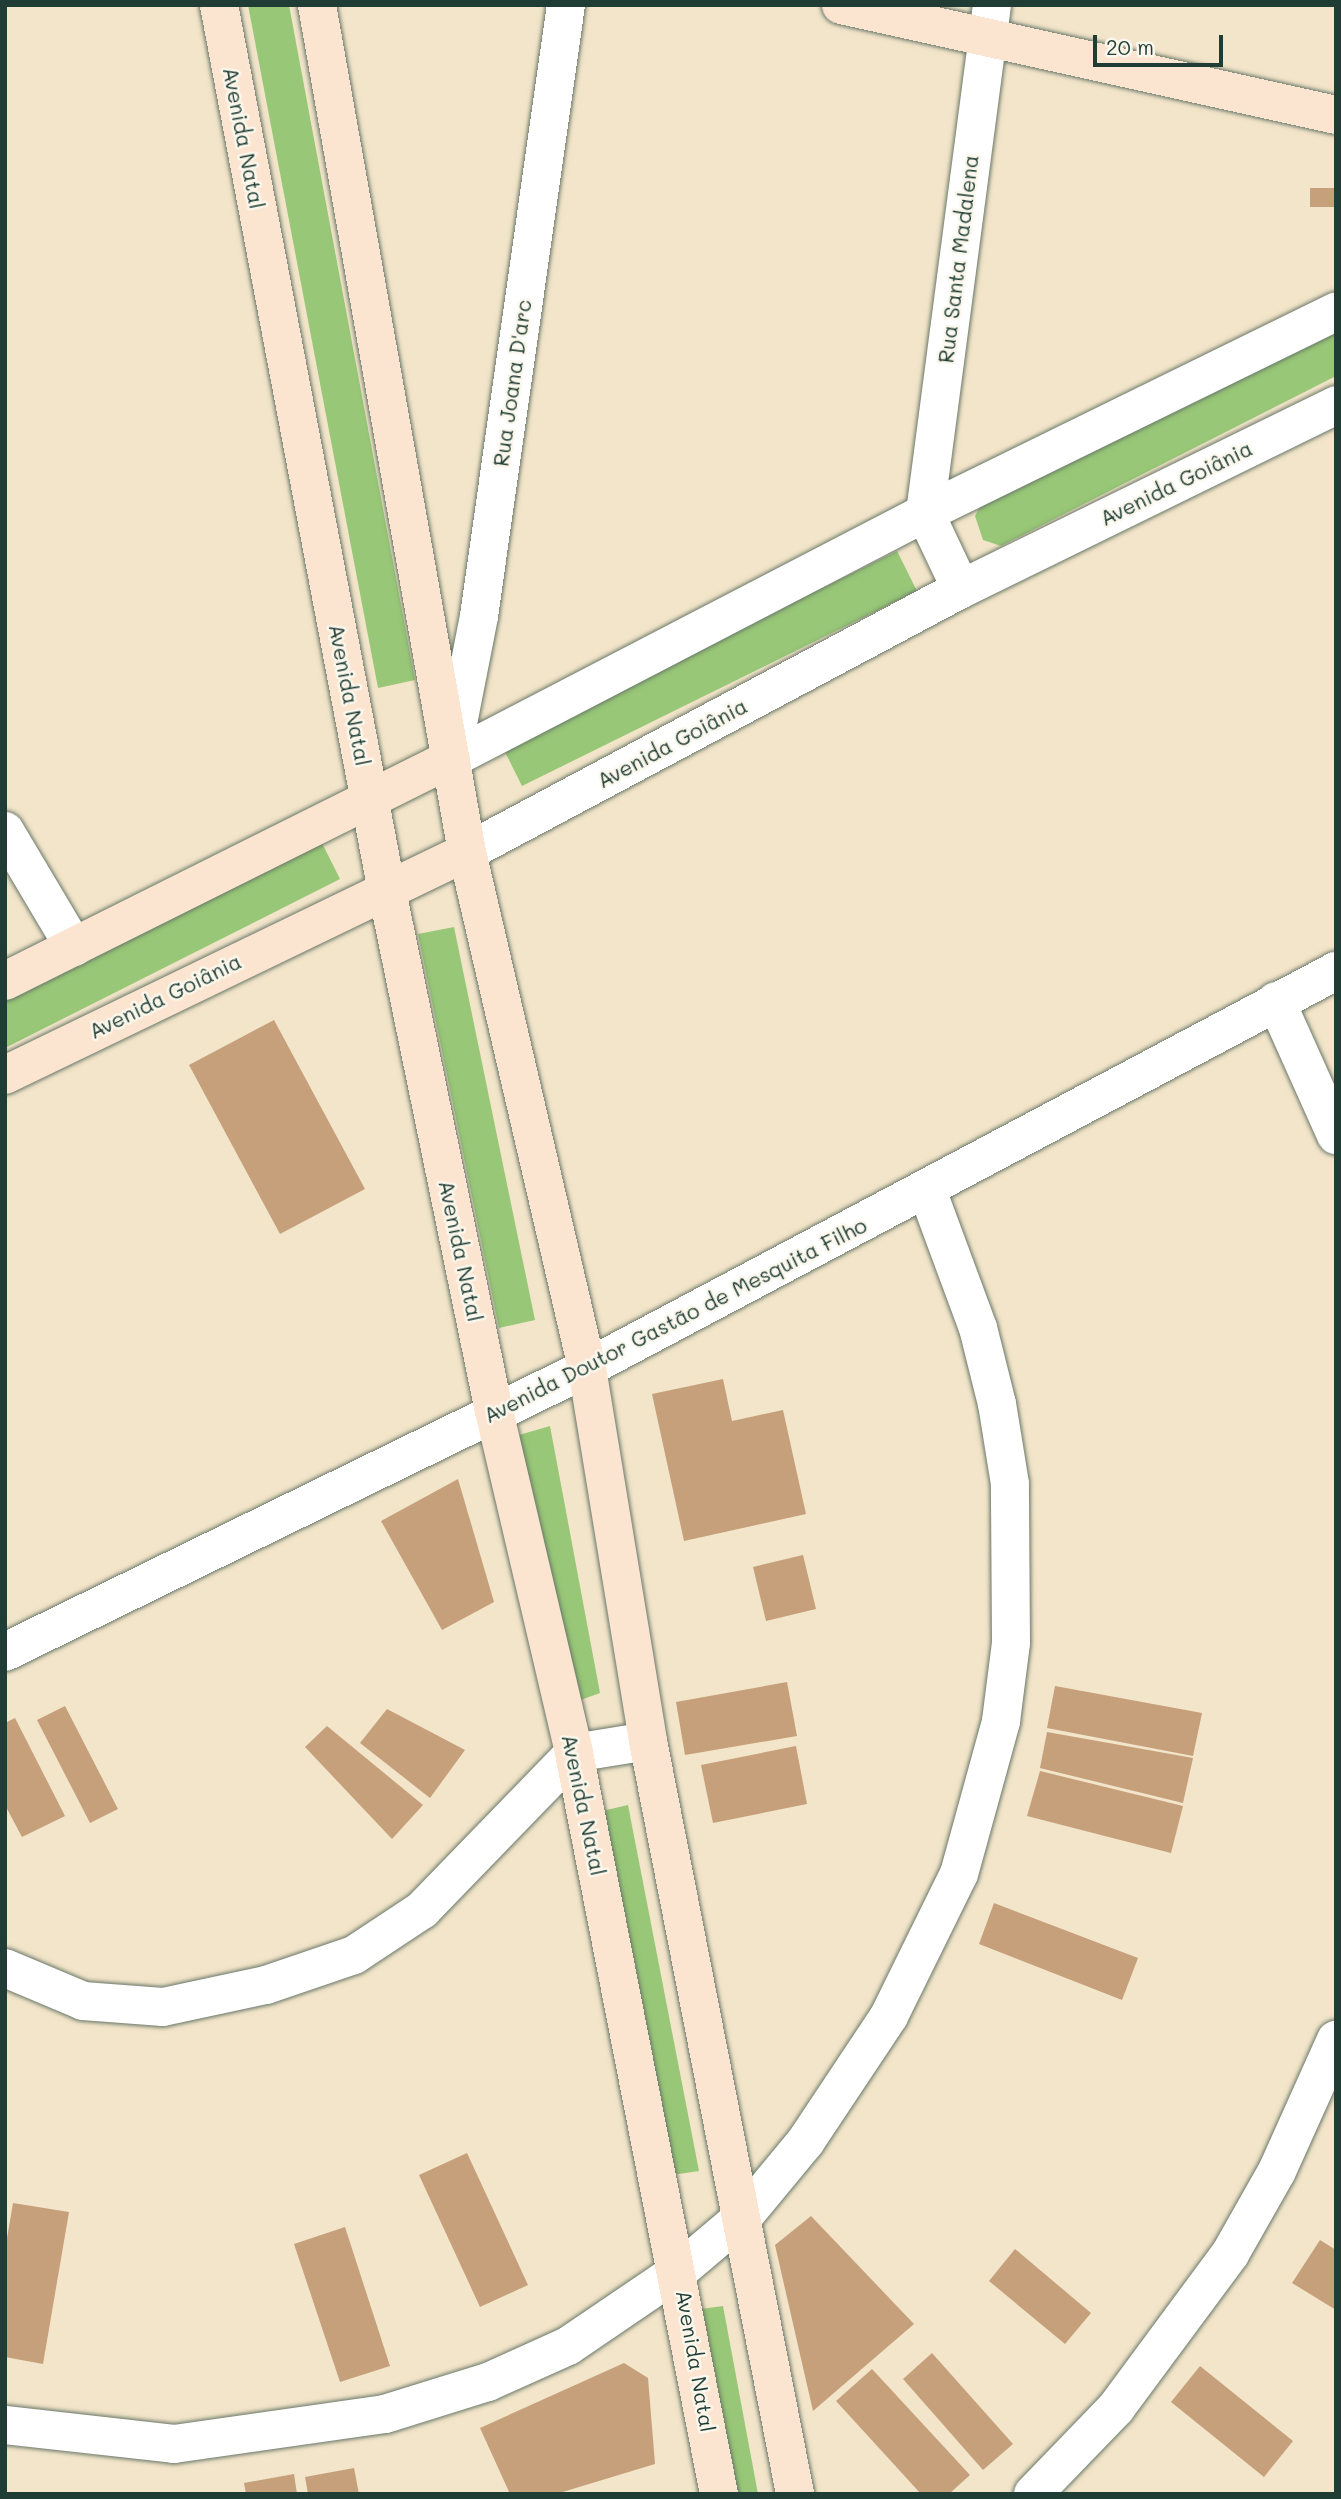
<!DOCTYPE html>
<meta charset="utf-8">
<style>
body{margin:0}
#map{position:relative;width:1341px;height:2499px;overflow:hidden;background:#f3e5ca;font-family:Mali,sans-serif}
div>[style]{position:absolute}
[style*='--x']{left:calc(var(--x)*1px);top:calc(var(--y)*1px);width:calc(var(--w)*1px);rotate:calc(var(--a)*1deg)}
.green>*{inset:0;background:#98c777}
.building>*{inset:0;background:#c5a07b}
.roads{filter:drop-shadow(0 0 2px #697868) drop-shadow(0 0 2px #697868)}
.street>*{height:38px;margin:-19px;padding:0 19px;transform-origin:19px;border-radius:19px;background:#fff}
.secondary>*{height:38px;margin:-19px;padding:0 19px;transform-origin:19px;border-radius:19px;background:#fce5d0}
span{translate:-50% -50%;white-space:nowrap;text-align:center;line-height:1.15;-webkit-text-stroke:5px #fbf7ec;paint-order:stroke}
.street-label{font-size:21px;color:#1f3d34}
.frame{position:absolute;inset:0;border:7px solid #1f3d34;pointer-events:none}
.scale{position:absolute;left:1093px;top:35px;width:130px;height:32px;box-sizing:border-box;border:4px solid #1f3d34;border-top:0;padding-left:9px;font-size:21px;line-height:24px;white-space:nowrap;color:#1f3d34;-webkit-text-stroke:5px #fbf7ec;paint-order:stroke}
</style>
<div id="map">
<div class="green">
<div style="clip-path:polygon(248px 5px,289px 5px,415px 680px,378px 688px)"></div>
<div style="clip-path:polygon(1336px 321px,1336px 376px,1001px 546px,983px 540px,975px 516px,983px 501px)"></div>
<div style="clip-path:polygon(897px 551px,917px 591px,522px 786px,502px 746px)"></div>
<div style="clip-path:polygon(318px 835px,340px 879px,5px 1048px,5px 994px)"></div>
<div style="clip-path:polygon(454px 927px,535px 1320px,499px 1328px,418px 934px)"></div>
<div style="clip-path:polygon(550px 1426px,600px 1693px,575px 1702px,519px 1435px)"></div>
<div style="clip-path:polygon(628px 1805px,699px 2171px,672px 2175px,602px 1811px)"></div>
<div style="clip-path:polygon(723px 2306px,758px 2494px,729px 2494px,694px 2310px)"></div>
</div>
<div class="building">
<div style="clip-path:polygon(1310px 188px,1336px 188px,1336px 207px,1310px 207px)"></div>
<div style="clip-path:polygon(274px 1020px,365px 1189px,280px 1234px,189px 1065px)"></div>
<div style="clip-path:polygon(723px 1379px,732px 1421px,783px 1410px,806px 1514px,684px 1541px,652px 1394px)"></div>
<div style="clip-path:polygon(458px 1479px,494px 1602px,442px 1630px,381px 1521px)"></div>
<div style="clip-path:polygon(803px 1555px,816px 1609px,766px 1621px,753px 1567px)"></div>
<div style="clip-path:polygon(787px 1682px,797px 1736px,685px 1755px,676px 1702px)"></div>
<div style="clip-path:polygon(1055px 1686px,1202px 1713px,1193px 1756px,1047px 1728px)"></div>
<div style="clip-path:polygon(65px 1706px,118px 1809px,90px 1823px,37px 1720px)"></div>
<div style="clip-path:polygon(387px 1709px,465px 1750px,430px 1798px,360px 1743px)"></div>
<div style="clip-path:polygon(15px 1718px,65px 1816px,22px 1837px,5px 1805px,5px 1723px)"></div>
<div style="clip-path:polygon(327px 1726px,423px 1805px,392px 1839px,305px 1747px)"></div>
<div style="clip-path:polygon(1047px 1732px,1193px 1758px,1183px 1803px,1040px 1768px)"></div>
<div style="clip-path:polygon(796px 1746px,807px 1804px,713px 1823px,701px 1765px)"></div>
<div style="clip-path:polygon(1040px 1771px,1183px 1806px,1171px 1853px,1027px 1816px)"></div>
<div style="clip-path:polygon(994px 1903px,1138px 1958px,1122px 2000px,979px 1944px)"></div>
<div style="clip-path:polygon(467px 2153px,528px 2285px,480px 2307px,419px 2175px)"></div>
<div style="clip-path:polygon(13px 2203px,69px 2212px,43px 2364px,5px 2357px,5px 2250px)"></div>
<div style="clip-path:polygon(811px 2216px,914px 2324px,813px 2411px,775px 2245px)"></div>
<div style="clip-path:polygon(345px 2227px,390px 2366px,340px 2382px,294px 2244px)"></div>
<div style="clip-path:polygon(1320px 2240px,1336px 2250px,1336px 2310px,1292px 2283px)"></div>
<div style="clip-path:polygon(1015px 2249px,1091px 2313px,1065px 2344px,989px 2281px)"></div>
<div style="clip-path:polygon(932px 2353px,1013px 2444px,983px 2470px,903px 2379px)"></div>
<div style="clip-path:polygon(624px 2363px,648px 2378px,655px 2464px,556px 2494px,510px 2494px,480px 2428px)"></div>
<div style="clip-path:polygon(1200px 2366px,1293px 2441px,1264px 2477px,1171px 2402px)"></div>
<div style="clip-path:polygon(872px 2369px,970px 2475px,949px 2494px,921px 2494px,836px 2401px)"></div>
<div style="clip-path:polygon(354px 2468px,359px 2494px,308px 2494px,305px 2477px)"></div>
<div style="clip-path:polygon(294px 2474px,297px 2494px,246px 2494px,244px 2483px)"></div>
</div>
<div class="roads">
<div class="street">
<div style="--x:961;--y:589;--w:84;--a:-115.3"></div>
<div style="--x:925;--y:513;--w:512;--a:-82.49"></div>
<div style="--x:451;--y:759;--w:534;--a:-27.43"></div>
<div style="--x:925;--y:513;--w:458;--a:-26.1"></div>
<div style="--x:451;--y:759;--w:146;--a:-78.9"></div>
<div style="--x:479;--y:616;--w:617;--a:-81.9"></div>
<div style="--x:5;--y:831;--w:135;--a:59.3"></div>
<div style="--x:467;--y:852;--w:560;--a:-28.03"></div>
<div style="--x:961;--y:589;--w:418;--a:-26.1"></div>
<div style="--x:1276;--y:1001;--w:147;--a:65.9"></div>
<div style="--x:5;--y:1652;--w:648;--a:-26.01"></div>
<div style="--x:587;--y:1368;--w:848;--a:-27.93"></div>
<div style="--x:5;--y:1968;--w:85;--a:22.9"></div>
<div style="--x:83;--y:2001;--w:80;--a:4.3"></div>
<div style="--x:163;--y:2007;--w:105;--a:-12.1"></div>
<div style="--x:266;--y:1985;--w:93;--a:-18.8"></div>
<div style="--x:354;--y:1955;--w:82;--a:-33.5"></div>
<div style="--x:422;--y:1910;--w:219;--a:-45.9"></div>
<div style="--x:574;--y:1753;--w:75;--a:-9.2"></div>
<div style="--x:5;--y:2425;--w:170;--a:6.4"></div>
<div style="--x:174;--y:2444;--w:213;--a:-8.1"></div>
<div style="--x:385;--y:2414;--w:108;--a:-17.3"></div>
<div style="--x:488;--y:2382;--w:88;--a:-24.2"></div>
<div style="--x:568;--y:2346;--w:135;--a:-34.2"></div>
<div style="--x:680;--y:2270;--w:84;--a:-40.2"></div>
<div style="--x:744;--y:2216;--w:97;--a:-50.4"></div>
<div style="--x:806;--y:2141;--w:150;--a:-56.4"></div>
<div style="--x:889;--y:2016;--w:158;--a:-63.8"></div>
<div style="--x:959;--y:1874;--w:159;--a:-74.6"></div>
<div style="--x:1001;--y:1721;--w:79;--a:-82.7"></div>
<div style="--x:1011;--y:1643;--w:159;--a:-90.4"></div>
<div style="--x:1010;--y:1484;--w:81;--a:-99.2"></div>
<div style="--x:997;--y:1404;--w:78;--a:-104"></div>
<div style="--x:978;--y:1328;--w:144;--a:-110.3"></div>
<div style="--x:1033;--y:2494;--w:120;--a:-46"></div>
<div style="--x:1116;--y:2408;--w:192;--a:-53.5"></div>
<div style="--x:1230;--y:2254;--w:95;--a:-60.5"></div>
<div style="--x:1277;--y:2171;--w:144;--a:-65.8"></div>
</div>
<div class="secondary">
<div style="--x:219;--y:5;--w:897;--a:79.27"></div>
<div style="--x:386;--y:886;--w:536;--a:78.38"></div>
<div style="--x:494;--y:1411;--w:351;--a:76.8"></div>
<div style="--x:574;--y:1753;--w:755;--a:78.93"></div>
<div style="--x:317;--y:5;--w:860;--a:79.96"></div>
<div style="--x:467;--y:852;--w:530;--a:76.91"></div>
<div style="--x:587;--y:1368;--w:378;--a:80.7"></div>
<div style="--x:648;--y:1741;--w:767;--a:78.95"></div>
<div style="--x:841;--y:5;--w:507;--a:12.53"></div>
<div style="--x:5;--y:981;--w:498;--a:-26.5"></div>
<div style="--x:5;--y:1075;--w:513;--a:-25.77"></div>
</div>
</div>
<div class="street-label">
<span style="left:244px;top:138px;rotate:79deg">Avenida Natal</span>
<span style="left:958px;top:259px;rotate:-83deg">Rua Santa Madalena</span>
<span style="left:512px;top:383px;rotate:-82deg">Rua Joana D'arc</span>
<span style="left:1176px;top:483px;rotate:-26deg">Avenida Goiânia</span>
<span style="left:350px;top:695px;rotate:79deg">Avenida Natal</span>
<span style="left:672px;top:743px;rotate:-28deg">Avenida Goiânia</span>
<span style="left:165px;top:996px;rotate:-26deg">Avenida Goiânia</span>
<span style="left:461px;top:1251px;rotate:78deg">Avenida Natal</span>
<span style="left:675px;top:1320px;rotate:-27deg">Avenida Doutor Gastão de Mesquita Filho</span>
<span style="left:584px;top:1805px;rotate:78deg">Avenida Natal</span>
<span style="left:696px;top:2361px;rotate:80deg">Avenida Natal</span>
</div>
<div class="frame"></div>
<div class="scale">20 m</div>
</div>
